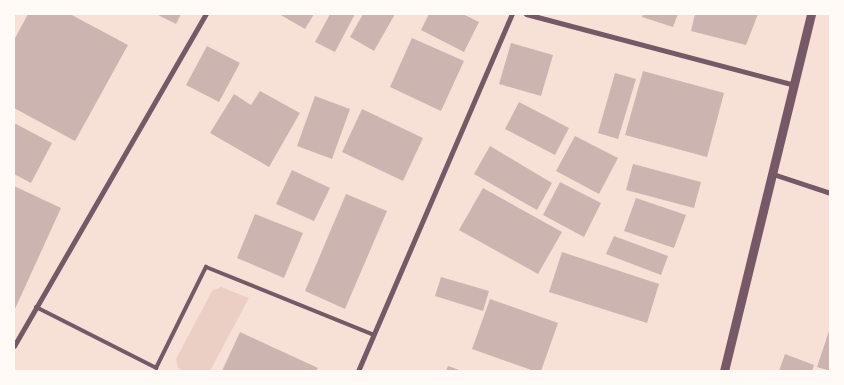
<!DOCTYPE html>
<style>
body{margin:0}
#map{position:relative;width:844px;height:385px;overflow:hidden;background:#f7e1d7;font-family:"Varela Round",sans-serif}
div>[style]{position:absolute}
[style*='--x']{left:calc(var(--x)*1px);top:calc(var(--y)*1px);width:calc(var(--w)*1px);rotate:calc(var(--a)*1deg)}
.green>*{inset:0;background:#ebcfc5}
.building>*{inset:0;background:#ccb4b1}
.service>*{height:4px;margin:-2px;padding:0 2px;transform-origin:2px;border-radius:2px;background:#755966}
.minor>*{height:5px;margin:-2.5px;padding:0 2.5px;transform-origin:2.5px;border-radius:2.5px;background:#755966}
.tertiary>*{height:9px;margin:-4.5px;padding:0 4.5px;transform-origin:4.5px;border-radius:4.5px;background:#755966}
span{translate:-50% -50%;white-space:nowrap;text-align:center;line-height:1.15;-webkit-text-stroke:4.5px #fffaf5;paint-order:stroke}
.frame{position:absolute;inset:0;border:15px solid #fffaf5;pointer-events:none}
</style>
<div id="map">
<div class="green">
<div style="clip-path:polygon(221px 287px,249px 298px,210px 371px,185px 371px,178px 368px,176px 359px,212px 291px)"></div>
</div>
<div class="building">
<div style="clip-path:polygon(28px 14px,70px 14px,128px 45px,75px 141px,14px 108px,14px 40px)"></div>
<div style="clip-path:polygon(156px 14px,181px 14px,176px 24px)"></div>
<div style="clip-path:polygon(279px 14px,314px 14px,305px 29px)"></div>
<div style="clip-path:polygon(330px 14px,355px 14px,335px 52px,315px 42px)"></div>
<div style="clip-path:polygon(363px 14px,395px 14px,374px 51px,350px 37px)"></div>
<div style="clip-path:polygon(429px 14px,463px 14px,479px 22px,464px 52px,421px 30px)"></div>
<div style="clip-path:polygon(643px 14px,678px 14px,673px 27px,642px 17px)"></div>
<div style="clip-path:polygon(695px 14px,758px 14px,746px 45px,691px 31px)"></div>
<div style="clip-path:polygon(412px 38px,464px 61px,441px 111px,390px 87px)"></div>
<div style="clip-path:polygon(511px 43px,553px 55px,541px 96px,499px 84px)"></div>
<div style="clip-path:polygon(207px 46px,240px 63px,219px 102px,186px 85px)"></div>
<div style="clip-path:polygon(643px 71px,724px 93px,707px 157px,625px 135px)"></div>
<div style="clip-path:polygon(615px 73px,636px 79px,618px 139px,598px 133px)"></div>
<div style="clip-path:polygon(260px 91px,300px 113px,269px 167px,210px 133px,234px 94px,251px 105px)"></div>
<div style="clip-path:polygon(315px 96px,350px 109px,332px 159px,297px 146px)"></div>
<div style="clip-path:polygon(519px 102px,569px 128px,555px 155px,505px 129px)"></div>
<div style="clip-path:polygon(362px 109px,423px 138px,403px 181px,342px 152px)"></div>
<div style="clip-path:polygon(14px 123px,52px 143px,31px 183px,14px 174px)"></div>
<div style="clip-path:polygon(575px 136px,618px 158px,599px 194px,556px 171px)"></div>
<div style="clip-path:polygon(490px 146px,552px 183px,537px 210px,474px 174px)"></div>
<div style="clip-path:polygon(633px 164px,701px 182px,694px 208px,626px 190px)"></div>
<div style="clip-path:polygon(292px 170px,330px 188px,314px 221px,276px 204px)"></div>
<div style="clip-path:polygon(560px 182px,601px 203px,584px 237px,543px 215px)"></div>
<div style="clip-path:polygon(14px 186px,61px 208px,14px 311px)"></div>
<div style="clip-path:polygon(483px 188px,562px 232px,538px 274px,459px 230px)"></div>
<div style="clip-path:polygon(346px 194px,387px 211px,345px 309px,305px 291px)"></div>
<div style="clip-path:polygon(636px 198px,686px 215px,674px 248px,624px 231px)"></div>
<div style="clip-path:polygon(255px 214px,303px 233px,284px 278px,237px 258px)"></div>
<div style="clip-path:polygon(614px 236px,668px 256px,661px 275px,606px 254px)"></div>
<div style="clip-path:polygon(562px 252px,659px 284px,647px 323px,549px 292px)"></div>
<div style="clip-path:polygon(441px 277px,489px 291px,483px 311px,435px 296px)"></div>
<div style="clip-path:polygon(490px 299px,558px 323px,541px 371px,534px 371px,472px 349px)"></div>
<div style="clip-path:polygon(830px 328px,830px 371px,817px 367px)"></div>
<div style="clip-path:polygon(240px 332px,318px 368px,316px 371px,222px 371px)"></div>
<div style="clip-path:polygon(785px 354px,814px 365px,812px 371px,779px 371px)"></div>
<div style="clip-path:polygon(448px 366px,462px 371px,446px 371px)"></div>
</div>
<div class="service">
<div style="--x:36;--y:307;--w:135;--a:26.9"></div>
<div style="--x:156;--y:368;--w:113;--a:-63.7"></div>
<div style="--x:206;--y:267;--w:181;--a:22"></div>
</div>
<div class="minor">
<div style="--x:526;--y:14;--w:277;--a:14.8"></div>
<div style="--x:773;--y:174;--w:60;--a:18.4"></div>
<div style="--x:14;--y:346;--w:384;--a:-60"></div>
<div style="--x:358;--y:371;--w:389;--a:-66.7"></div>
</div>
<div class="tertiary">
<div style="--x:724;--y:371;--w:367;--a:-76.3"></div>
</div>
<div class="frame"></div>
</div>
